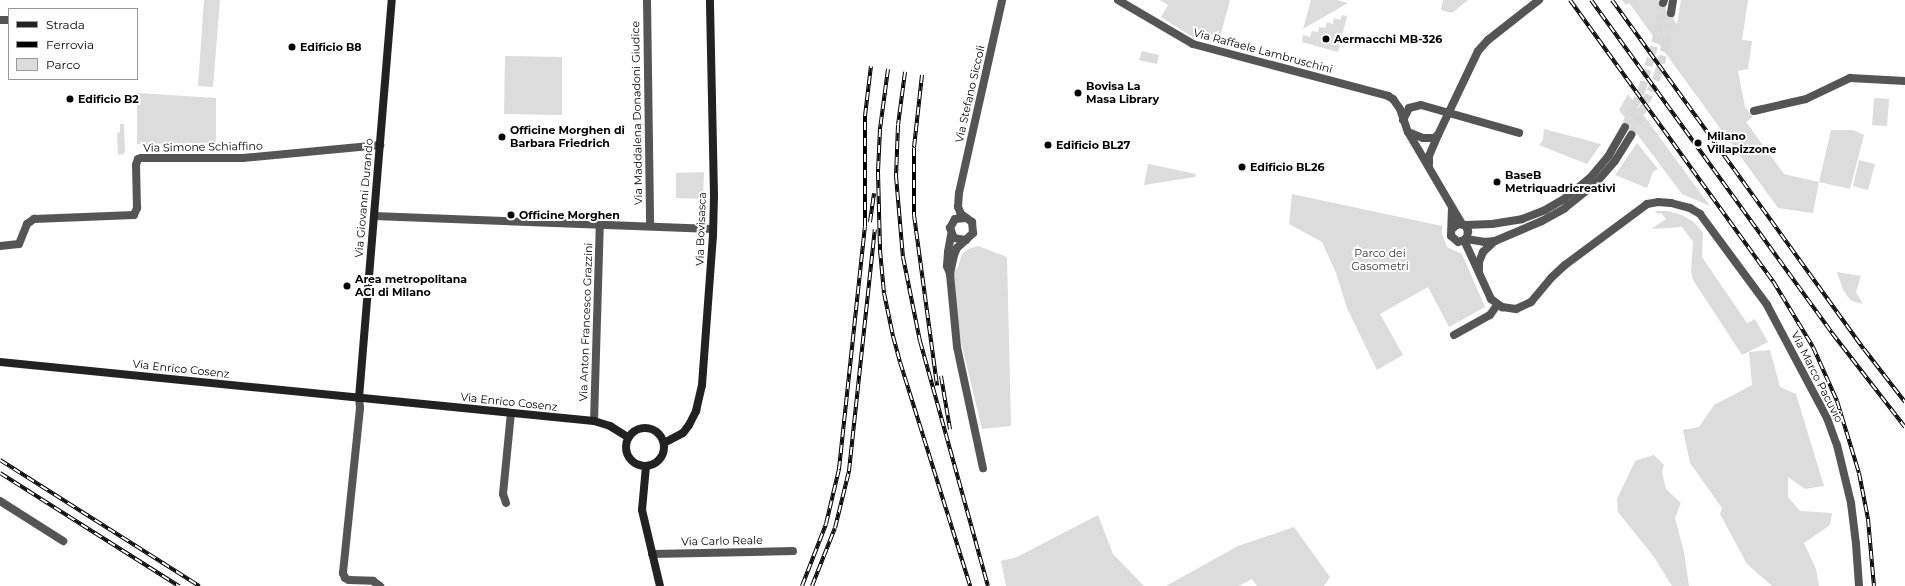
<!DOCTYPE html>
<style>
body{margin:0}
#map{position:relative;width:1905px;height:586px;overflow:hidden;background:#fff;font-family:Montserrat,sans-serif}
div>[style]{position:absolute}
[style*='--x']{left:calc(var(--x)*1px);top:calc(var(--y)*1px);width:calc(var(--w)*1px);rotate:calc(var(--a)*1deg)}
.green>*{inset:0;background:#dcdcdc}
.street-tunnel>*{height:8px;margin-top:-4px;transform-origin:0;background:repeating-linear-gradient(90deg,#d9d9d9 0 8px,transparent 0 12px)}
.street>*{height:8px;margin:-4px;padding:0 4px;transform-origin:4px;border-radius:4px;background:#555}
.secondary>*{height:8px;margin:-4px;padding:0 4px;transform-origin:4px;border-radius:4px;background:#222}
.secondary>.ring{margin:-4px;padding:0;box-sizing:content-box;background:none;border:8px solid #222;border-radius:50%}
.rail>*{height:4px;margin-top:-2px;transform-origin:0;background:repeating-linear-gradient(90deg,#fff 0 8px,#000 0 16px);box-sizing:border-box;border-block:1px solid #000}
.dots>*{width:11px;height:11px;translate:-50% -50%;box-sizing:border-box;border:2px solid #fff;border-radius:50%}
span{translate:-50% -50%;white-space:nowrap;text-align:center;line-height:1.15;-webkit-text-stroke:4px #fff;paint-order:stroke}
.poi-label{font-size:11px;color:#000;font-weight:700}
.left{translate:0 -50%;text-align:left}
.street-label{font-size:11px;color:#000}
.park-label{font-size:11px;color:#333}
.legend{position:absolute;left:8px;top:8px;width:130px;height:72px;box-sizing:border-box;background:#fff;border:1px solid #999;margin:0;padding:5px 7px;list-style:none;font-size:12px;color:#000}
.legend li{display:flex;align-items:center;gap:8px;height:20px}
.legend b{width:20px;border:1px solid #999}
</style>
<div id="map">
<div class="green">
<div style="clip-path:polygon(204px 0,220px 0,213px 87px,198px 86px)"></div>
<div style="clip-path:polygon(1160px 0,1230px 0,1218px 44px,1194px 38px,1161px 17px,1168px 5px)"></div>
<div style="clip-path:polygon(1311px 0,1337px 0,1348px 3px,1303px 29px)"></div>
<div style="clip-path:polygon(1443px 0,1468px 0,1452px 13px,1441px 10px)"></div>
<div style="clip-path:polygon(1622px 0,1658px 0,1677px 24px,1681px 0,1748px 0,1742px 40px,1752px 41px,1748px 69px,1738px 71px,1745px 107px,1753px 117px,1746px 122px,1784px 174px,1819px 182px,1831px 130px,1853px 130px,1864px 135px,1850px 189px,1819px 182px,1813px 213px,1778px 208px,1629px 3px,1626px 5px)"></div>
<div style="clip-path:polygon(1342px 15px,1347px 16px,1338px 52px,1302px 42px,1303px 35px,1310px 37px,1312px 31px,1318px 32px,1319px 27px,1325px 28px,1327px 22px,1333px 24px,1334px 18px,1340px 20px)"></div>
<div style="clip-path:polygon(1142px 51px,1159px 55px,1157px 64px,1139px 60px)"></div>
<div style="clip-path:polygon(505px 56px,562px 57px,562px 115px,504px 114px)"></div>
<div style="clip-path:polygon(137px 93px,216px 98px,216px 143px,137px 144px)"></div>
<div style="clip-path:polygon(1628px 94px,1710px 206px,1682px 194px,1619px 110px)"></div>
<div style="clip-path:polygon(1874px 98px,1889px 99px,1887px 126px,1872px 125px)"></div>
<div style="clip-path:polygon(120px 124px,124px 124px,125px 152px,123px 154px,118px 155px,117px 133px,120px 132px)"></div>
<div style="clip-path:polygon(1544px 129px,1601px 144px,1587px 164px,1539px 145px,1543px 140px)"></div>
<div style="clip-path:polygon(1637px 143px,1658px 169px,1653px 172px,1647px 188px,1615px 175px)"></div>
<div style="clip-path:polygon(1859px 160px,1875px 164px,1868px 190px,1853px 186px)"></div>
<div style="clip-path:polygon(1148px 164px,1149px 164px,1196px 174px,1195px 177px,1144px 185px)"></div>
<div style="clip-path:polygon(704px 172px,703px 199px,676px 198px,676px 173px)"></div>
<div style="clip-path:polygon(1292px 194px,1442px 226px,1442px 234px,1447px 247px,1462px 254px,1485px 307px,1449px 327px,1428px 287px,1380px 314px,1403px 355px,1377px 370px,1347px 308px,1336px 273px,1322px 242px,1289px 224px)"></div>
<div style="clip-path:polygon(1655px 211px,1668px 211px,1682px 215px,1694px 222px,1703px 233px,1702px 257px,1747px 323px,1755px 319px,1768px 342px,1742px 355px,1693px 280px,1691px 271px,1693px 242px,1682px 227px,1651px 229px,1666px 219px,1661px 213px,1658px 214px)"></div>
<div style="clip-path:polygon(978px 246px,1007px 257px,1011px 426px,982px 429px,959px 334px,954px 272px,958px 267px,962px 254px,968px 249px)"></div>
<div style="clip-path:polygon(1837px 272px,1861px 276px,1856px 292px,1863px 304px,1852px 301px,1848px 297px,1843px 290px)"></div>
<div style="clip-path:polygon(1770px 350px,1780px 387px,1796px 394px,1824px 486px,1805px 489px,1788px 477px,1788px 497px,1800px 511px,1832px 513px,1830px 525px,1804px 543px,1816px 569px,1819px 586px,1772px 586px,1747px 564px,1720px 514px,1722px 508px,1690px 463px,1683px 430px,1699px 427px,1714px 405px,1752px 385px,1749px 352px)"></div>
<div style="clip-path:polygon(1654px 455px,1664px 465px,1662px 472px,1666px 489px,1681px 503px,1675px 518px,1684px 552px,1689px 586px,1672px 586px,1654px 557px,1618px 512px,1617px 499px,1635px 461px)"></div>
<div style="clip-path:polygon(1098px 515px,1113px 554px,1144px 586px,1006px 586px,1001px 561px,1017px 557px)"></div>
<div style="clip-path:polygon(1294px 527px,1330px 577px,1324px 586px,1257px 586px,1252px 579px,1239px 586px,1166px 586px,1238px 546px)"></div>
</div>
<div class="street-tunnel">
<div style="--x:1625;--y:127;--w:42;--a:-65.9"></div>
<div style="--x:1642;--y:89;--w:58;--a:-74.1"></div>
<div style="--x:1658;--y:33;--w:30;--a:-81"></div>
<div style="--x:1631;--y:135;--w:66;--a:-65.8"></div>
<div style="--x:1658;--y:75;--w:33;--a:-76"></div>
<div style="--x:1666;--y:43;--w:30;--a:-81"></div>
</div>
<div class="street">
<div style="--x:647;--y:0;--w:226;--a:89.2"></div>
<div style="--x:1118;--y:0;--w:87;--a:30.4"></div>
<div style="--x:1193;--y:44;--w:202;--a:14.9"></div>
<div style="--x:1388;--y:96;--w:6;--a:31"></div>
<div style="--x:1393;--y:99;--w:12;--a:55"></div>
<div style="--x:1400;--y:109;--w:24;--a:71"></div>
<div style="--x:1408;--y:132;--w:107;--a:59.6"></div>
<div style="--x:1663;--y:3;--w:3;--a:-72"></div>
<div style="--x:1671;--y:13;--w:13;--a:-81"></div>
<div style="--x:0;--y:20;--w:9;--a:0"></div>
<div style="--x:1754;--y:111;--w:53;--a:-13"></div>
<div style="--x:1806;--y:99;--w:49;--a:-25.5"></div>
<div style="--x:1850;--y:78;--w:55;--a:3.1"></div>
<div style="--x:1403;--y:120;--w:13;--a:-63"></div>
<div style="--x:1409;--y:108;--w:12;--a:-14"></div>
<div style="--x:1421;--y:105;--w:102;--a:15.9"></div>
<div style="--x:1408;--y:132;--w:16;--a:22"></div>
<div style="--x:1423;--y:138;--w:11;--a:0"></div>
<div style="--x:1434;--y:138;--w:5;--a:-37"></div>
<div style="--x:1429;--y:164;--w:8;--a:-90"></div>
<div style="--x:1429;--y:156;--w:23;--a:-67"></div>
<div style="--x:1438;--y:135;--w:93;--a:-64.5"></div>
<div style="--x:1478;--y:51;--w:15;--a:-48"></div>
<div style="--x:1488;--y:40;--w:65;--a:-38.1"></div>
<div style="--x:374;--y:216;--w:339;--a:2.2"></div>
<div style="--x:1465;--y:225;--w:27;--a:-2"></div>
<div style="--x:1492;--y:224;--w:30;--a:-9"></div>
<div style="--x:1522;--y:219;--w:25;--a:-21"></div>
<div style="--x:1545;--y:210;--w:22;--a:-30"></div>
<div style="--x:1564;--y:199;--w:33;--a:-39"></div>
<div style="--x:1590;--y:178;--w:30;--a:-50"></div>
<div style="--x:1609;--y:155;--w:32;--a:-60"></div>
<div style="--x:1452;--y:229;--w:8;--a:-40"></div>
<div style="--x:1458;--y:224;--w:7;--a:8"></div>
<div style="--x:1465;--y:225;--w:7;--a:63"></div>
<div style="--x:1468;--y:231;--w:6;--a:99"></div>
<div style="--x:1467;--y:237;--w:4;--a:135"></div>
<div style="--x:1464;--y:240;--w:6;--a:162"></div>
<div style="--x:1458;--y:242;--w:9;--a:-139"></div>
<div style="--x:1451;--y:236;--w:27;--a:-88"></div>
<div style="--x:951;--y:235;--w:17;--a:100"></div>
<div style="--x:948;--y:252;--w:14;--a:94"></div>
<div style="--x:947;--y:266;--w:9;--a:69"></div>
<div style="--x:950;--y:274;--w:73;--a:84.5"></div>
<div style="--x:957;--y:347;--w:124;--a:77.9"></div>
<div style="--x:1466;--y:239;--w:18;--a:9"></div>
<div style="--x:1484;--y:242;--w:11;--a:-5"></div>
<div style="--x:1495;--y:241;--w:51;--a:-23.1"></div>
<div style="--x:1542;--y:221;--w:26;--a:-29"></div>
<div style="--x:1565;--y:208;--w:38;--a:-39"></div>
<div style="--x:1595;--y:184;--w:30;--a:-49"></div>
<div style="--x:1615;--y:161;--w:31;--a:-58"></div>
<div style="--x:966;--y:240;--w:12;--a:-171"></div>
<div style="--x:954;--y:238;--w:11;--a:-112"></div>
<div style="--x:950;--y:228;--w:10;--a:-61"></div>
<div style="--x:955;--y:219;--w:11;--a:-5"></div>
<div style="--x:1464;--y:240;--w:65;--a:65.4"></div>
<div style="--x:1491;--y:299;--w:14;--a:36"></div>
<div style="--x:1502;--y:307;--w:14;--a:8"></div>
<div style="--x:1516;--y:309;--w:17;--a:-25"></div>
<div style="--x:1531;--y:302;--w:31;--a:-50"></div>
<div style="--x:1551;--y:278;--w:19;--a:-43"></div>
<div style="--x:1565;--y:265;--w:102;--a:-36.6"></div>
<div style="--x:1647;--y:204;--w:11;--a:-10"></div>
<div style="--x:1658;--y:202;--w:13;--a:4"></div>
<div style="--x:1671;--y:203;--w:20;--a:15"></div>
<div style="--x:1690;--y:208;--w:12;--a:31"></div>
<div style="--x:1700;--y:214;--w:113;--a:53.6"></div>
<div style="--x:1767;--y:305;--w:128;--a:62"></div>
<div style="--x:1827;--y:418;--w:29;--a:70"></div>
<div style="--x:1837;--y:445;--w:60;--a:76.4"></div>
<div style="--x:1851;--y:503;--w:41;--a:83"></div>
<div style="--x:1856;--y:544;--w:42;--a:85.9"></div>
<div style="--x:0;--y:246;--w:19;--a:-6"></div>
<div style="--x:19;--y:244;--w:22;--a:-68"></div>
<div style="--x:27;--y:224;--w:9;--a:-36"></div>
<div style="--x:34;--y:219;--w:100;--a:-2.3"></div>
<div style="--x:134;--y:215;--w:8;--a:-67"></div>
<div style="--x:137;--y:208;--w:43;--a:-91.3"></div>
<div style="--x:136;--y:165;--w:6;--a:-72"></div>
<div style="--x:138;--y:159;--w:3;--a:-18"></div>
<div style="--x:141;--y:158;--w:102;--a:0"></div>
<div style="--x:243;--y:158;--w:138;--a:-5.4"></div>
<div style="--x:1479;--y:269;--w:7;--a:-90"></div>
<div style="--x:1479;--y:262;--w:11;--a:-68"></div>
<div style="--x:1483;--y:252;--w:16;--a:-43"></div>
<div style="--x:950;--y:274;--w:19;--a:-78"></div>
<div style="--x:954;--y:255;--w:8;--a:-67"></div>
<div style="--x:957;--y:248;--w:22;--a:-43"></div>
<div style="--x:973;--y:233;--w:11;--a:-95"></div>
<div style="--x:972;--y:222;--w:14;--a:-144"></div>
<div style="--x:961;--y:214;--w:8;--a:-113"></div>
<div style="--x:958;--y:207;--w:14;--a:-86"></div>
<div style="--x:959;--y:193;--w:198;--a:-77.4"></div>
<div style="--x:1454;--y:335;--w:41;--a:-29.1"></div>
<div style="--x:1490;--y:315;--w:12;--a:-55"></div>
<div style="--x:359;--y:398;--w:10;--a:84"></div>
<div style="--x:360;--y:408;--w:166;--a:95.9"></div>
<div style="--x:343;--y:573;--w:5;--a:68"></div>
<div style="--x:345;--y:578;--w:4;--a:27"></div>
<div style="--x:349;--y:580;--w:24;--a:2"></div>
<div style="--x:373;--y:581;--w:9;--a:36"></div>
<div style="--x:594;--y:421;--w:197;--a:-88.3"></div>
<div style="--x:0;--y:501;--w:75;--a:32.4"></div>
<div style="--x:506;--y:503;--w:9;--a:-108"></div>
<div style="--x:503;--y:494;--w:81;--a:-84.4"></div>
<div style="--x:652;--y:554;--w:141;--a:-1.2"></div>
</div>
<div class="secondary">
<div style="--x:0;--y:362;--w:597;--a:5.67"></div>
<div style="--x:594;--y:421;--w:17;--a:17"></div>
<div style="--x:610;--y:426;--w:22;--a:32"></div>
<div style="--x:359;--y:398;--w:399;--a:-85.3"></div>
<div class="ring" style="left:626px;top:428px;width:30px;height:30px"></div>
<div style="--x:664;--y:443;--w:21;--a:-28"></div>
<div style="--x:683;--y:433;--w:10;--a:-53"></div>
<div style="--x:689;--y:425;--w:16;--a:-63"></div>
<div style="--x:696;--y:411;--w:27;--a:-77"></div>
<div style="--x:702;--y:385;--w:149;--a:-85.8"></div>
<div style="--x:713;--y:236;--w:41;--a:-88.6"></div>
<div style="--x:714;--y:195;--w:195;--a:-91.2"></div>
<div style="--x:646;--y:466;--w:44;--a:95.2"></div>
<div style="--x:642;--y:510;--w:78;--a:76.7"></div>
</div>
<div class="rail">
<div style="--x:1570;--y:0;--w:347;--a:54.2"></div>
<div style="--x:1773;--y:281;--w:77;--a:58.8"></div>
<div style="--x:1813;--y:347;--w:59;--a:66"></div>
<div style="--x:1837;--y:401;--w:75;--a:73"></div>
<div style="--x:1859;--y:473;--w:47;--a:78.9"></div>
<div style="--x:1868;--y:519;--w:67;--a:84.9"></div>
<div style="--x:1591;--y:0;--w:411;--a:54.1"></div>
<div style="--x:1832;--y:333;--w:119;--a:52.2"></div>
<div style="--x:1612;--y:0;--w:430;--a:54.2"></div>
<div style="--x:1864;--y:349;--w:67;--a:52.3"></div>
<div style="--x:888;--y:69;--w:61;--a:97.6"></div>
<div style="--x:880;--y:129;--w:43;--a:92.7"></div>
<div style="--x:878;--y:172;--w:78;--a:88.5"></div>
<div style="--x:880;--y:250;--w:43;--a:84.7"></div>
<div style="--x:884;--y:293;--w:44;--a:78.2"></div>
<div style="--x:893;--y:336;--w:27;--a:75"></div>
<div style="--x:900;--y:362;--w:235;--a:72.6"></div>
<div style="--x:905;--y:72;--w:53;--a:97.5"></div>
<div style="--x:898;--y:125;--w:51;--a:92.2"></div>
<div style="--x:896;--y:176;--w:81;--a:85.1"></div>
<div style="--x:903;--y:257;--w:86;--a:78.6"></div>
<div style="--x:920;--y:341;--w:254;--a:74.5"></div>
<div style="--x:922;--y:75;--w:73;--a:96.3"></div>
<div style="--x:914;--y:148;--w:67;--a:90"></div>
<div style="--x:914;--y:215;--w:172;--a:82.3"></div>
<div style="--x:870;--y:222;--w:29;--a:-82"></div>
<div style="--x:941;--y:376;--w:54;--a:80.4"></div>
<div style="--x:0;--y:460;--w:236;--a:32.3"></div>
<div style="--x:0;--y:473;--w:212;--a:32.3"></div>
<div style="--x:802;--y:586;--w:66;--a:-68.8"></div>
<div style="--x:826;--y:524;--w:57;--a:-76.7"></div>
<div style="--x:839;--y:469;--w:244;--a:-83.9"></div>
<div style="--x:865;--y:226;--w:110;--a:-90"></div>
<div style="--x:865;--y:116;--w:50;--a:-83.2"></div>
<div style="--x:812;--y:586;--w:62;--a:-68.4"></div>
<div style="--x:835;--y:528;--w:59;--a:-76.2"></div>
<div style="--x:849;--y:471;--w:243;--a:-83.9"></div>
</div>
<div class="dots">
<div style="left:1326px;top:39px;background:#000"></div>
<div style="left:292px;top:47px;background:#000"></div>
<div style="left:1078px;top:93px;background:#000"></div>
<div style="left:70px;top:99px;background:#000"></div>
<div style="left:502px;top:137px;background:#000"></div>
<div style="left:1698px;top:143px;background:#000"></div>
<div style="left:1048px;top:145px;background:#000"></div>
<div style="left:1242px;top:167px;background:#000"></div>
<div style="left:1497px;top:182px;background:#000"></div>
<div style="left:511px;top:215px;background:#000"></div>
<div style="left:347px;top:286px;background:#000"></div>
</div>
<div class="poi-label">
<span class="left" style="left:1334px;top:39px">Aermacchi MB-326</span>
<span class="left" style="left:300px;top:47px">Edificio B8</span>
<span class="left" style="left:1086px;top:93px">Bovisa La<br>Masa Library</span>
<span class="left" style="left:78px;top:99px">Edificio B2</span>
<span class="left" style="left:510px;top:137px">Officine Morghen di<br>Barbara Friedrich</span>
<span class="left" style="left:1707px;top:143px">Milano<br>Villapizzone</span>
<span class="left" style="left:1056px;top:145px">Edificio BL27</span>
<span class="left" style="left:1250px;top:167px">Edificio BL26</span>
<span class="left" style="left:1505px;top:182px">BaseB<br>Metriquadricreativi</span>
<span class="left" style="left:519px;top:215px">Officine Morghen</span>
<span class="left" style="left:355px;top:286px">Area metropolitana<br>ACI di Milano</span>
</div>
<div class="street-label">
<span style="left:1263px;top:51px;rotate:15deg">Via Raffaele Lambruschini</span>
<span style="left:970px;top:94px;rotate:-77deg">Via Stefano Siccoli</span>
<span style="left:637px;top:113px;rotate:-91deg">Via Maddalena Donadoni Giudice</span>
<span style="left:203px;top:147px;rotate:-1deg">Via Simone Schiaffino</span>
<span style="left:364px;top:198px;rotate:-85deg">Via Giovanni Durando</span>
<span style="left:701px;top:229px;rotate:-88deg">Via Bovisasca</span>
<span style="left:586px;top:322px;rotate:-88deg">Via Anton Francesco Grazzini</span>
<span style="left:181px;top:369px;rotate:6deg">Via Enrico Cosenz</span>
<span style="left:1817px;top:377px;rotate:63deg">Via Marco Pacuvio</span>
<span style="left:509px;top:402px;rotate:6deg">Via Enrico Cosenz</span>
<span style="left:722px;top:541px;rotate:-1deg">Via Carlo Reale</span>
</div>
<div class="park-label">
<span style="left:1380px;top:260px">Parco dei<br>Gasometri</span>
</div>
<ul class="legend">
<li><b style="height:5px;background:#222"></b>Strada</li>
<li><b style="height:5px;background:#000"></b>Ferrovia</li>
<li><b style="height:11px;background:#dcdcdc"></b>Parco</li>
</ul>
</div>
